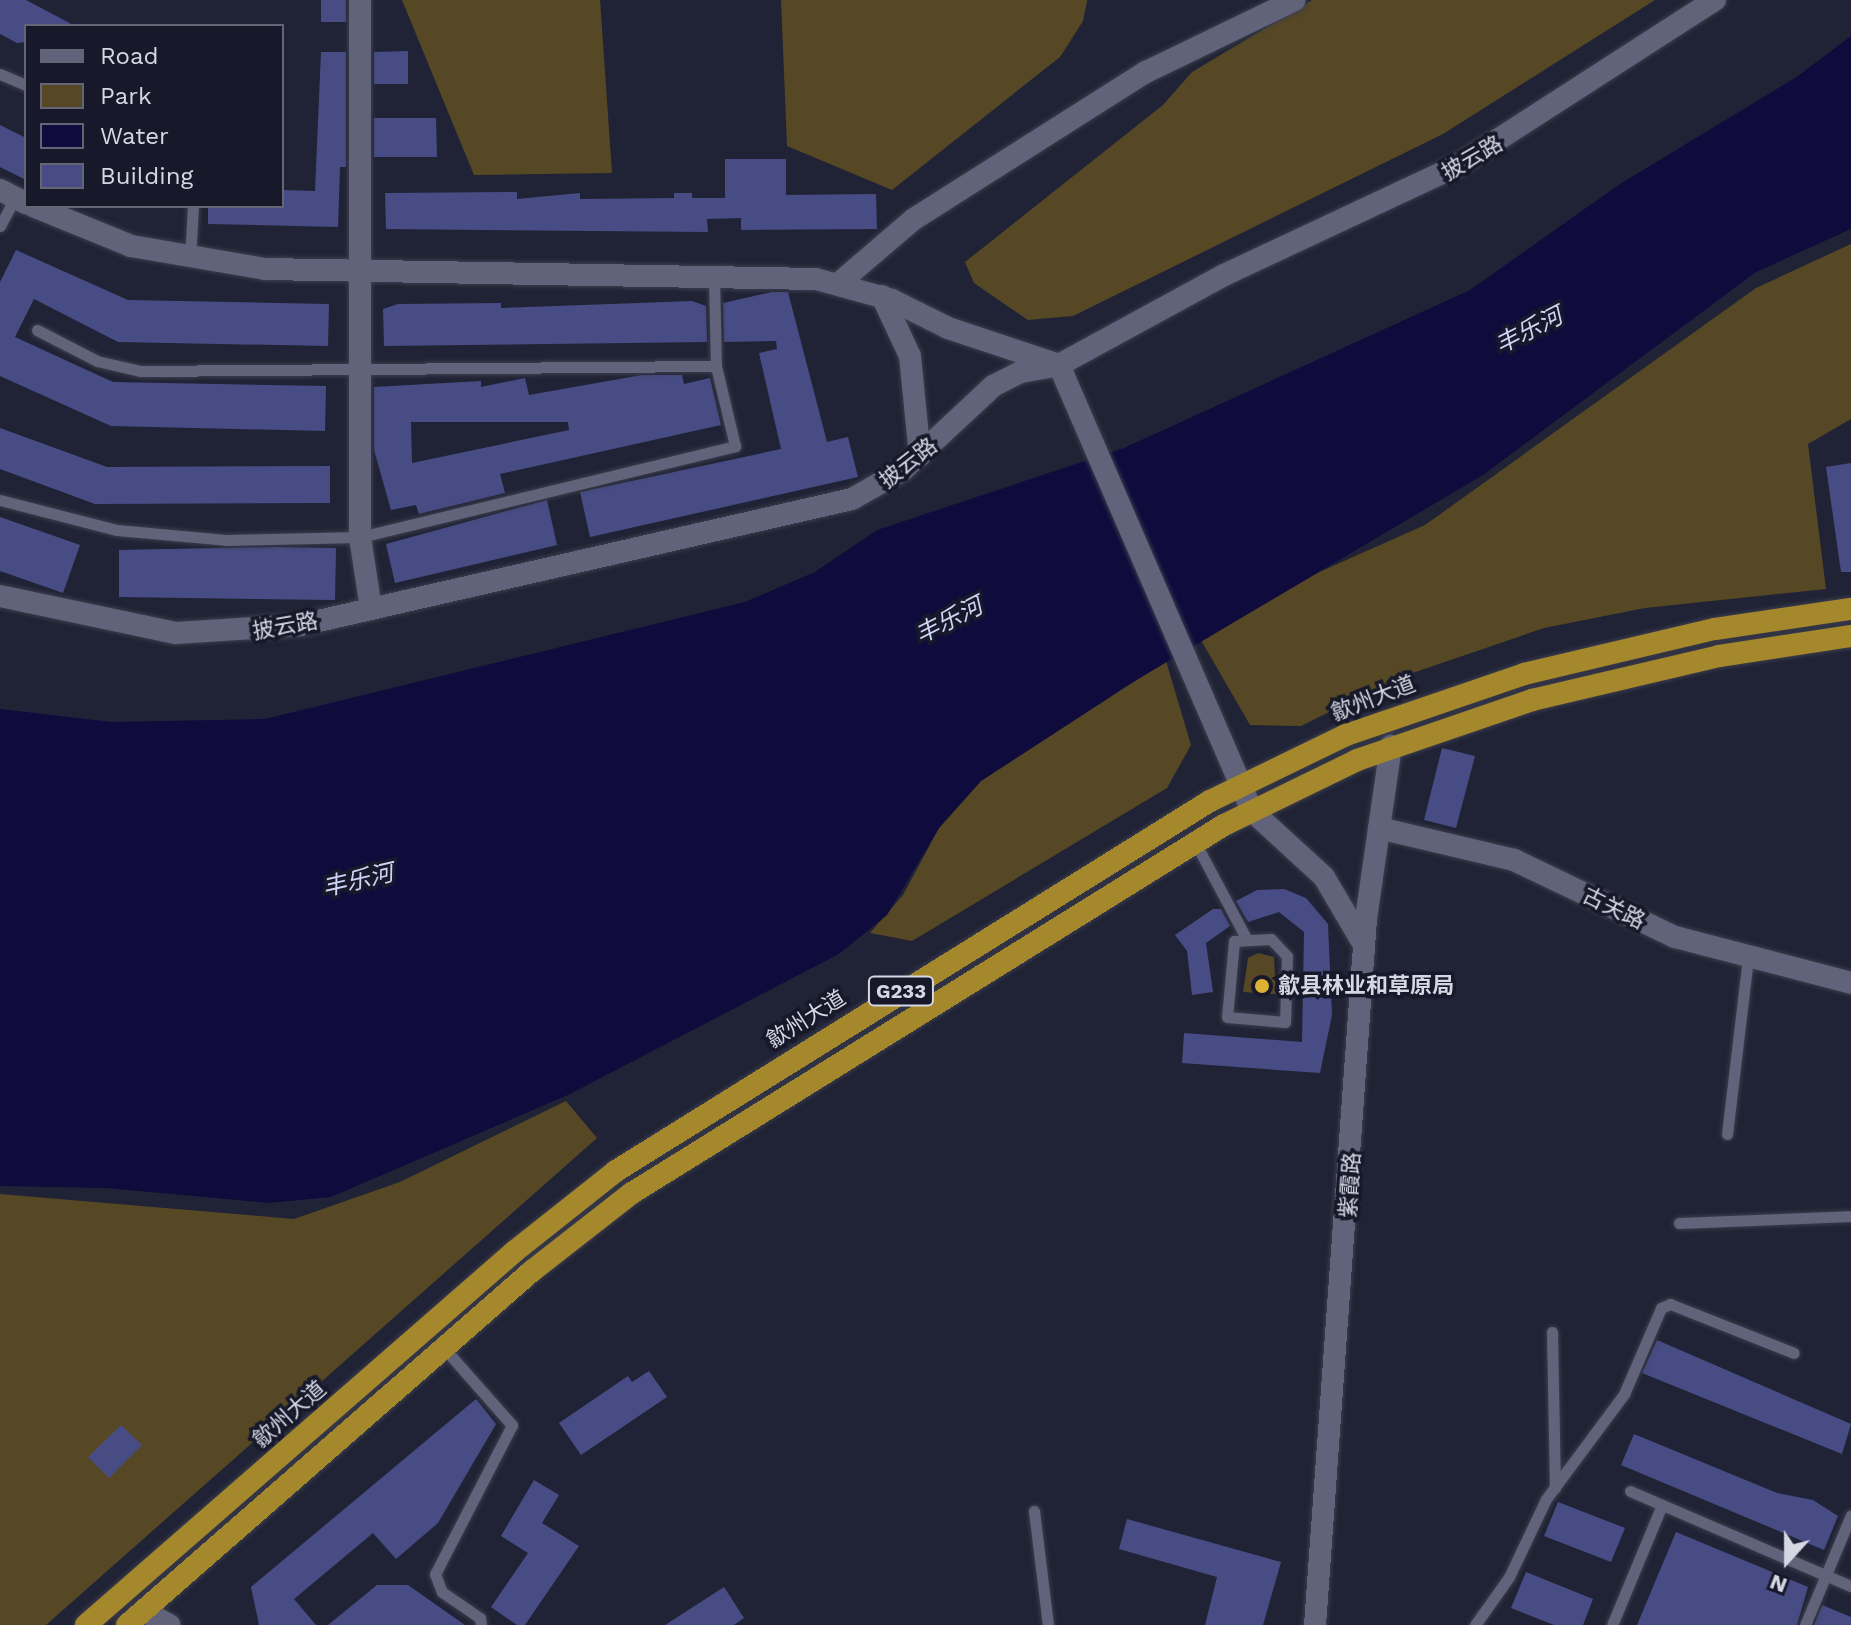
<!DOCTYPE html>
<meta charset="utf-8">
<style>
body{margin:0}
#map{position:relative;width:1851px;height:1625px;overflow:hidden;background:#202335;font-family:"Work Sans","Noto Sans SC",sans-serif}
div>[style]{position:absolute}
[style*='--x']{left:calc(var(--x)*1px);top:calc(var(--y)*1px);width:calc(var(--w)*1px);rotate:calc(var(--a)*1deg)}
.green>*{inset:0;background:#564825}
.water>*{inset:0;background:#0f0b3d}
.building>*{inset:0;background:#474d84}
.roads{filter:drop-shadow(0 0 2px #3b3d4c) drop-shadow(0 0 2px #3b3d4c)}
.service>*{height:11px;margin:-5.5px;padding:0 5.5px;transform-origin:5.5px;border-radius:5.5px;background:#606379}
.minor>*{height:22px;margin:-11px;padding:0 11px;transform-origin:11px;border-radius:11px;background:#606379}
.tertiary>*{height:22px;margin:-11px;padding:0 11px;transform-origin:11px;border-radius:11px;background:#606379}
.trunk>*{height:22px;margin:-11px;padding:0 11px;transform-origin:11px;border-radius:11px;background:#a5872c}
.dots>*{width:22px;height:22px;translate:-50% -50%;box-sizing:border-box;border:4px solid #17192b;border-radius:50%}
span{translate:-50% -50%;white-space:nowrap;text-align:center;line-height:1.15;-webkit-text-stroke:7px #17192b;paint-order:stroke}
.shield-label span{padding:2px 6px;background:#17192b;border:2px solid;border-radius:6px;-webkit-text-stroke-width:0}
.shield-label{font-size:20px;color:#d5d7e3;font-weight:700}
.street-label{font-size:22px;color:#d5d7e3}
.poi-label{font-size:22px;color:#d5d7e3;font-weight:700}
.left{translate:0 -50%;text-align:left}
.water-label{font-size:24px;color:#ced4f6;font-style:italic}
.legend{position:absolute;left:24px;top:24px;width:260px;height:184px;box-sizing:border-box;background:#17192b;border:2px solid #636575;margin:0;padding:10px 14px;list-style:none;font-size:24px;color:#d5d7e3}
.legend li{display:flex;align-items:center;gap:16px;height:40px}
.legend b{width:40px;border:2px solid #636575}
.north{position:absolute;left:1747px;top:1521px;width:80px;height:80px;-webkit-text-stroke:6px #17192b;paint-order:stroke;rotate:201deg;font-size:22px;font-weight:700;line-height:32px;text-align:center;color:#d5d7e3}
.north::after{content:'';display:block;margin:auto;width:28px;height:36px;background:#d5d7e3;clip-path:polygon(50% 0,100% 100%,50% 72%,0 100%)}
</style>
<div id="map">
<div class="green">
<div style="clip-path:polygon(402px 0,600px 0,612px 173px,474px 175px)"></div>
<div style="clip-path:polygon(781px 0,1087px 0,1087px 1px,1083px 21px,1060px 57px,892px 190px,787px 146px)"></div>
<div style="clip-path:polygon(1312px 0,1655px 0,1443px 134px,1073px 316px,1028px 320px,974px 283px,965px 262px,1163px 105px,1192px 72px)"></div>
<div style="clip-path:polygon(1851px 244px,1851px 419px,1808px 444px,1826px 589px,1645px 608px,1544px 628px,1395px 679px,1301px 726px,1250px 725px,1194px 628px,1425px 525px,1756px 288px)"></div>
<div style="clip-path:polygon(1166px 661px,1191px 745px,1167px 788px,912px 941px,870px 933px,903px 895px,939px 828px,981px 781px)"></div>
<div style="clip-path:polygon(1258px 953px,1274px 957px,1276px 994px,1243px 992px,1248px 958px)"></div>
<div style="clip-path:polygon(566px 1101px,597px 1138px,46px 1625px,0 1625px,0 1194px,294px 1219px,400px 1182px)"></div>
</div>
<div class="water">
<div style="clip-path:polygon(1851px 36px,1851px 229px,1756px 272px,1483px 475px,1128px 685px,981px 781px,939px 828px,887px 915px,839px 954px,568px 1095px,331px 1197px,269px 1203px,106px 1188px,0 1186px,0 709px,112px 722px,265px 719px,745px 602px,815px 572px,877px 530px,1124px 448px,1470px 290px,1620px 184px,1798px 76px)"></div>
</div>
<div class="building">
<div style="clip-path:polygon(0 0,26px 0,75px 26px,26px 26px,26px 42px,17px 43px,0 34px)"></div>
<div style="clip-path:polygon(321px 0,346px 0,346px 22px,321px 22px)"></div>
<div style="clip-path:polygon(408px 51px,408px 84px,374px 84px,374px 52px)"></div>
<div style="clip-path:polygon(321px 52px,346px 52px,346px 167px,340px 167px,338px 227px,208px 224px,208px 206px,282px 206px,282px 190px,315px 191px)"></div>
<div style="clip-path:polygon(374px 118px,436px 118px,437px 157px,374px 157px)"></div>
<div style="clip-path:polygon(0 125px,26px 138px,26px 180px,0 167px)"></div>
<div style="clip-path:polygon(725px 159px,786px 159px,786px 195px,876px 194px,877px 229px,741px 230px,741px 218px,707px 219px,708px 232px,386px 229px,385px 193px,517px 192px,517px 199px,580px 193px,580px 199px,674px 198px,674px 193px,692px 193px,692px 198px,725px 198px)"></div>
<div style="clip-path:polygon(16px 250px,128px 300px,329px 304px,328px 346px,118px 342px,34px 299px,15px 337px,113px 382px,326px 386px,325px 431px,111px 426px,0 376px,0 282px)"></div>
<div style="clip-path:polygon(772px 292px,788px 292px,827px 442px,848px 437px,858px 477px,590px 537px,580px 492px,781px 449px,759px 353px,777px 349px,776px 341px,724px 342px,723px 303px)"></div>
<div style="clip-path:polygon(692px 301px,706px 306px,707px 342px,384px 346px,383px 309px,398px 304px,501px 303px,501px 308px)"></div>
<div style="clip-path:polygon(evenodd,642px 375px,682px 375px,684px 384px,710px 378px,721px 425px,500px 474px,505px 493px,419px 514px,416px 505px,391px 510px,374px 450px,374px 387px,481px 381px,481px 387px,525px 378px,529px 395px,642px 375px,411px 422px,568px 422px,569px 430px,412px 463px,411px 422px)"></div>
<div style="clip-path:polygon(0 428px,107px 467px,330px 466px,330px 503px,95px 504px,0 469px)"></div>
<div style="clip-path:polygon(1851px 463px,1851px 572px,1841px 572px,1826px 467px)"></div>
<div style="clip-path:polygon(547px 500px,557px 545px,395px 583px,386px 544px)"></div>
<div style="clip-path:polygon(0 517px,80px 545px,63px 593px,0 571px)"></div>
<div style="clip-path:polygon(275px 547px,336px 548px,335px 600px,119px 597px,119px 550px)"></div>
<div style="clip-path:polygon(1442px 748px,1475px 756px,1456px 828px,1424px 820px)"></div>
<div style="clip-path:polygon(1284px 889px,1306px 898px,1328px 924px,1332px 1015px,1320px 1073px,1182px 1063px,1184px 1033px,1302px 1042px,1304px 932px,1279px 912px,1248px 922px,1236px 901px,1257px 890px)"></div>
<div style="clip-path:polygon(1213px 909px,1221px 909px,1230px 926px,1206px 943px,1213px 992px,1192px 995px,1187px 951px,1175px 935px)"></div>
<div style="clip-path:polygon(1657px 1340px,1851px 1424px,1842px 1454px,1642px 1373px)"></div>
<div style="clip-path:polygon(649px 1371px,667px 1397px,581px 1455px,559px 1423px,628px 1376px,632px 1382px)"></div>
<div style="clip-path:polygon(476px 1399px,496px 1424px,438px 1523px,396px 1559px,373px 1533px,294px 1599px,316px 1625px,259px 1625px,251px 1587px)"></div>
<div style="clip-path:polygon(121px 1425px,142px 1445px,109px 1478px,88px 1457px)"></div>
<div style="clip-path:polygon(1634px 1434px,1777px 1493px,1813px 1500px,1838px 1516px,1824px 1550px,1621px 1465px)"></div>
<div style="clip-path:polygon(534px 1480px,559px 1495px,542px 1523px,579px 1546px,525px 1625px,517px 1625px,491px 1607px,528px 1553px,501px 1536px)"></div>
<div style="clip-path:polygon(1558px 1502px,1625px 1528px,1611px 1562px,1544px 1536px)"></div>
<div style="clip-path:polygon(1127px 1519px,1281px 1562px,1263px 1625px,1205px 1625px,1217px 1577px,1119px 1549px)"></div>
<div style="clip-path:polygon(1676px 1532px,1808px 1587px,1797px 1625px,1637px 1625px)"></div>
<div style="clip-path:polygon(1526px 1572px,1593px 1599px,1583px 1625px,1554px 1625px,1511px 1608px)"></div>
<div style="clip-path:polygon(377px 1585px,408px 1585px,465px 1625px,328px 1625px)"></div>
<div style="clip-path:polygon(724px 1587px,744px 1618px,734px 1625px,665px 1625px)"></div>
<div style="clip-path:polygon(1822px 1605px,1851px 1617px,1851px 1625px,1814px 1625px)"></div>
</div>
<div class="roads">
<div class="service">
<div style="--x:0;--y:74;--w:28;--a:23"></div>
<div style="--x:0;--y:226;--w:32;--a:-62"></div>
<div style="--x:190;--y:259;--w:53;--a:-86.8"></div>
<div style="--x:37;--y:330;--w:68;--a:27.3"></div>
<div style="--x:97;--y:361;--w:44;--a:13.1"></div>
<div style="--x:140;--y:371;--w:576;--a:-0.5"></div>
<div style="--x:716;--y:366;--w:90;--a:-91.3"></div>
<div style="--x:0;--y:500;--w:121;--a:14.4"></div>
<div style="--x:117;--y:530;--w:109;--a:5.2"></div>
<div style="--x:226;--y:540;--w:134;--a:-1.3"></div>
<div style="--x:360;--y:537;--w:386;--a:-13.6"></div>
<div style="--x:735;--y:446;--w:82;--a:-103.4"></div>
<div style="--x:1195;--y:842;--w:111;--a:62"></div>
<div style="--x:1271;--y:939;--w:23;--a:47"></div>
<div style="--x:1287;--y:956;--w:66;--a:91.7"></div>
<div style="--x:1285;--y:1022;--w:58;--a:-175.1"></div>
<div style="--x:1227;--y:1017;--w:76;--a:-84.7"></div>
<div style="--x:1234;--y:941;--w:37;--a:-3"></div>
<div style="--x:1727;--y:1134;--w:176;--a:-83.2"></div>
<div style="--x:1679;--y:1223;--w:172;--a:-2.3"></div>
<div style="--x:1552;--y:1332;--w:156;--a:88.9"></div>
<div style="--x:444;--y:1348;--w:103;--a:48.6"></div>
<div style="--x:512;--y:1425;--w:168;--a:117.3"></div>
<div style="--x:435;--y:1574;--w:19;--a:69"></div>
<div style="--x:442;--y:1592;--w:46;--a:34.4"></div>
<div style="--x:480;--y:1618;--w:7;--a:82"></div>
<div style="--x:1630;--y:1491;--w:241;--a:23.3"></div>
<div style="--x:1034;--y:1511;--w:115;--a:83"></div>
<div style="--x:1475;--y:1625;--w:59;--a:-54.7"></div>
<div style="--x:1509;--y:1577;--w:86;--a:-64.6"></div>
<div style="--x:1546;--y:1499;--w:131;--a:-53.4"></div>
<div style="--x:1624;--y:1394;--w:94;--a:-66.7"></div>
<div style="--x:1661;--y:1308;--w:10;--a:-24"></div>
<div style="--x:1670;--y:1304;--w:133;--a:21.6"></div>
<div style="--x:1612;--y:1625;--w:130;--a:-67.4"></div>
<div style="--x:1805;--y:1625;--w:119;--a:-67.3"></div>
</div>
<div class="minor">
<div style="--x:360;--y:0;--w:537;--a:90"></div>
<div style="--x:360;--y:537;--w:73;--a:81.3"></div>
<div style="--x:0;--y:190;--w:29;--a:27"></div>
<div style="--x:33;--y:206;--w:106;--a:22.2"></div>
<div style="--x:131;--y:246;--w:136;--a:9.7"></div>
<div style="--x:265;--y:269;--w:551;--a:1.04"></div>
<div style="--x:816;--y:279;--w:79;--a:15.4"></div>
<div style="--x:892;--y:300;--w:63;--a:26.6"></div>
<div style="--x:948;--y:328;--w:117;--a:18.4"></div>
<div style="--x:1059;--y:365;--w:188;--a:-28.6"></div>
<div style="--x:1224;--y:275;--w:257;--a:-25.1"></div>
<div style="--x:1457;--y:166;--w:307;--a:-32.8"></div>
<div style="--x:839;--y:283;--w:99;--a:-40.5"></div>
<div style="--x:914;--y:219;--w:275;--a:-32.4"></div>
<div style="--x:1146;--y:72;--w:165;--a:-25.8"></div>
<div style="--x:882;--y:296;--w:66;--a:65"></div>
<div style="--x:910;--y:356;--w:100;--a:84.3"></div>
<div style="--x:1379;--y:828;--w:139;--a:13.3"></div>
<div style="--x:1514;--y:860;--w:178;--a:25.6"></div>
<div style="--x:1675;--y:937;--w:182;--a:14.6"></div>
<div style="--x:143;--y:1611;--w:30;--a:28"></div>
</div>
<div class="tertiary">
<div style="--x:0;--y:596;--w:180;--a:11.9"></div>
<div style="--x:176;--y:633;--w:125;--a:-3.7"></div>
<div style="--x:301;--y:625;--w:565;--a:-12.88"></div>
<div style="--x:852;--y:499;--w:59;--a:-29.6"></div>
<div style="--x:903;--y:470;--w:123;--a:-43"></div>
<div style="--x:993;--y:386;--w:31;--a:-27"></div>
<div style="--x:1021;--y:372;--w:39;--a:-10"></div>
<div style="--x:1059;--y:365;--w:486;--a:66.6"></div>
<div style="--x:1252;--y:811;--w:98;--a:42.5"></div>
<div style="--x:1324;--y:877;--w:79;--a:59.5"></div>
<div style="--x:1315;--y:1625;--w:708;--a:-85.87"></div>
<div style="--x:1366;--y:919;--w:175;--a:-81.8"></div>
</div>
<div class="trunk">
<div style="--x:86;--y:1625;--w:569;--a:-41.08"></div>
<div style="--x:515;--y:1251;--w:129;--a:-38.4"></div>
<div style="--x:616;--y:1171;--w:700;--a:-31.92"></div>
<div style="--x:1210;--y:801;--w:151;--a:-25.9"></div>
<div style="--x:1346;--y:735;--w:188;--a:-18.9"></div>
<div style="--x:1524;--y:674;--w:196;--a:-13.3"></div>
<div style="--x:1715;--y:629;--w:137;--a:-8.4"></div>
<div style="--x:127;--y:1625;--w:538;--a:-41.16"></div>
<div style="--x:532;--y:1271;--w:127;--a:-38"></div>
<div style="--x:632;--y:1193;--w:697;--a:-31.87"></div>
<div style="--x:1224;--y:825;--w:148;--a:-26"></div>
<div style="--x:1357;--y:760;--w:185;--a:-18.9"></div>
<div style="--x:1532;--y:700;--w:192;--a:-13.2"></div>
<div style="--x:1719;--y:656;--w:134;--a:-8.6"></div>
</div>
</div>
<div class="dots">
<div style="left:1262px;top:986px;background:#ddb133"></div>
</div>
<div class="shield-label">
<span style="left:901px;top:991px">G233</span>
</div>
<div class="street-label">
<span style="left:1472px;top:158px;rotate:-30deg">披云路</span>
<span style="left:908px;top:463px;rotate:-38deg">披云路</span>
<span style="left:285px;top:626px;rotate:-10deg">披云路</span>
<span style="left:1373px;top:698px;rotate:-21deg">歙州大道</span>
<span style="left:1614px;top:908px;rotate:26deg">古关路</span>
<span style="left:806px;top:1019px;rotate:-32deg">歙州大道</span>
<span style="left:1350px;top:1185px;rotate:-86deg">紫霞路</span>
<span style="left:289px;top:1414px;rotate:-41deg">歙州大道</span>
</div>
<div class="poi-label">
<span class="left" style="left:1278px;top:986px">歙县林业和草原局</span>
</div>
<div class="water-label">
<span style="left:1529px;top:331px;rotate:-27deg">丰乐河</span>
<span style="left:949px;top:621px;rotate:-27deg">丰乐河</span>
<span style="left:358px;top:881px;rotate:-13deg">丰乐河</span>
</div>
<ul class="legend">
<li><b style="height:10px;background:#606379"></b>Road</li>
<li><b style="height:22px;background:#564825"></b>Park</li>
<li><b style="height:22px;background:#0f0b3d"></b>Water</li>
<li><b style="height:22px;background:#474d84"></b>Building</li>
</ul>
<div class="north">N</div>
</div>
